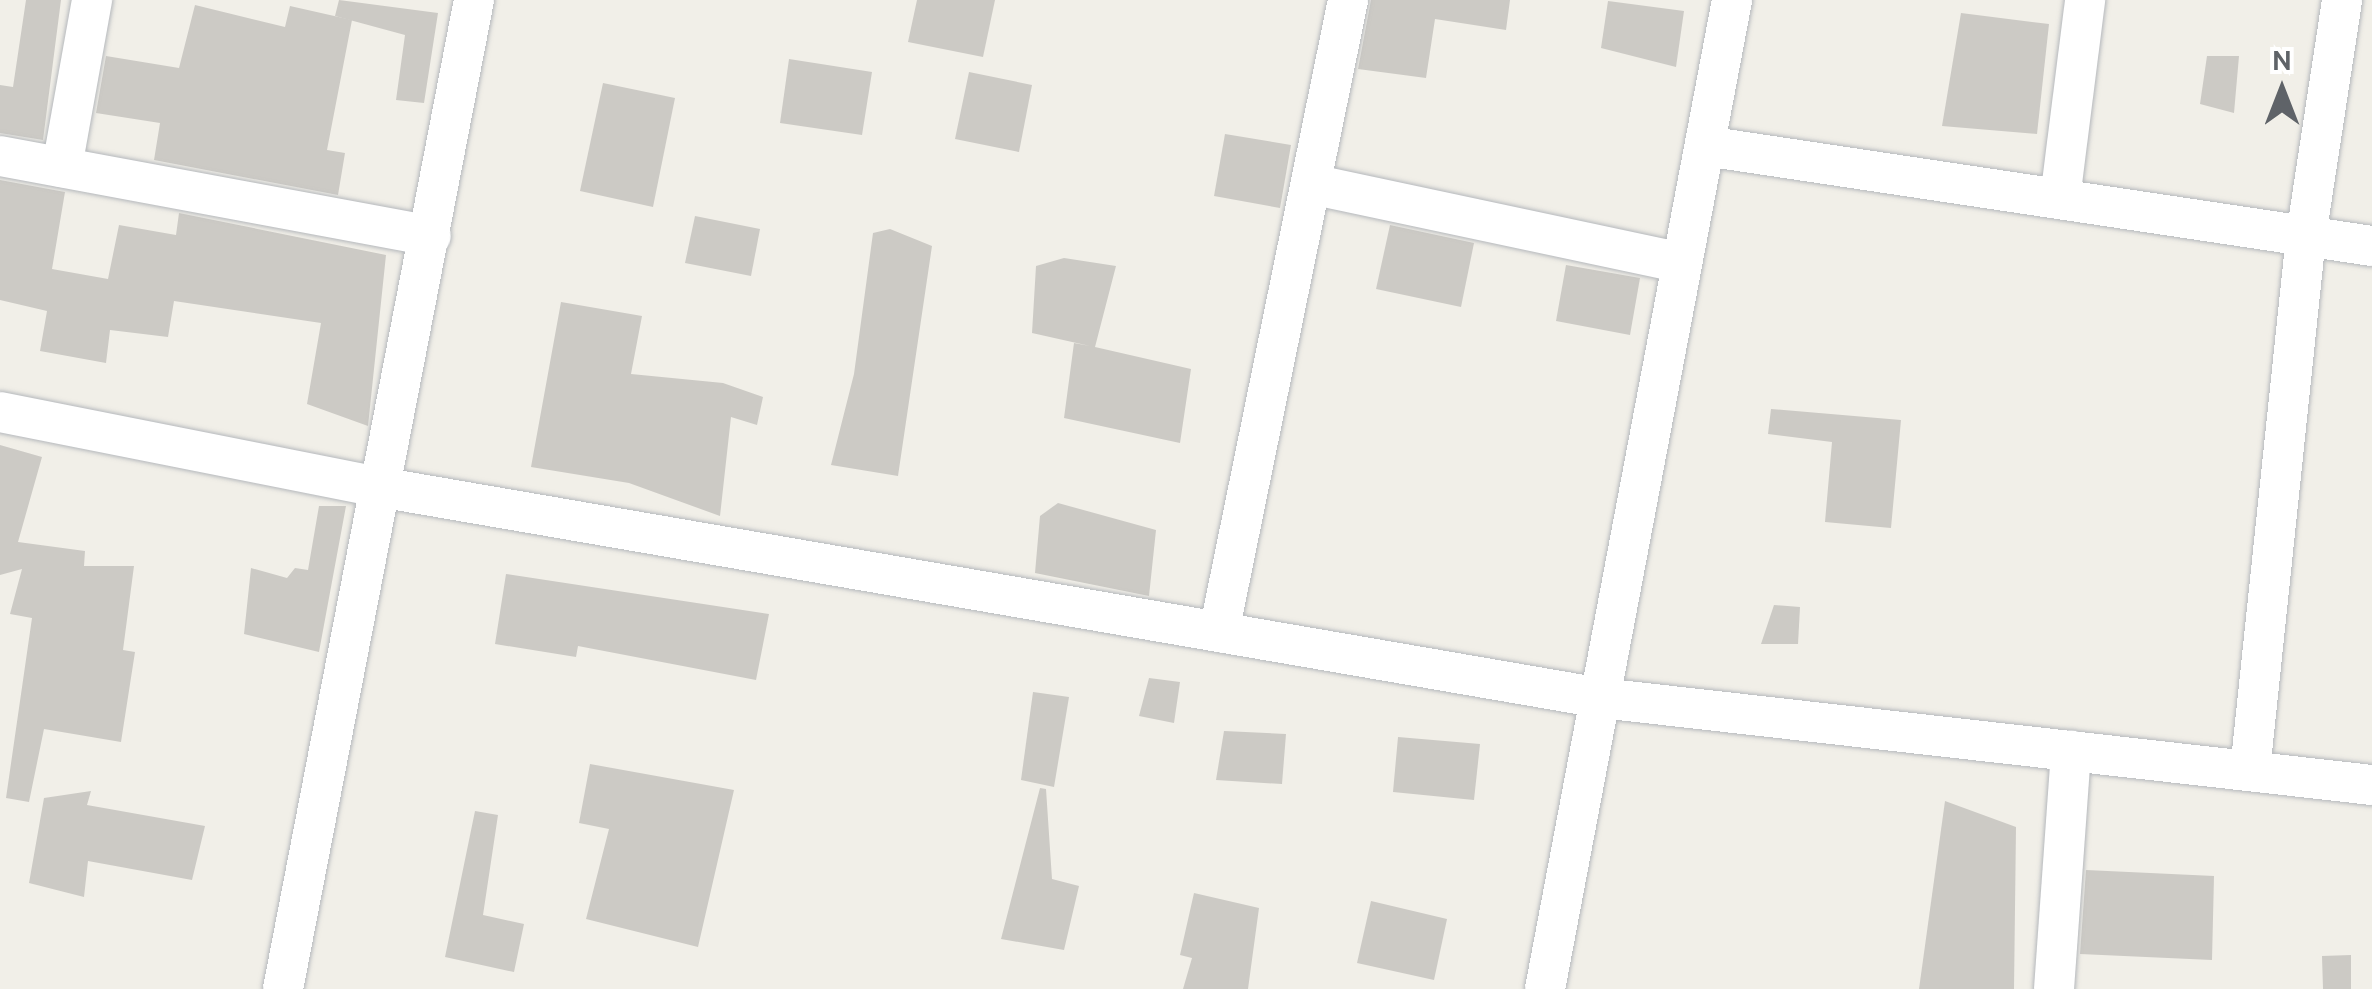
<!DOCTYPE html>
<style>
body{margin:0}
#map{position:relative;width:2372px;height:989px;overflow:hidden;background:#f1efe8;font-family:Cabin,sans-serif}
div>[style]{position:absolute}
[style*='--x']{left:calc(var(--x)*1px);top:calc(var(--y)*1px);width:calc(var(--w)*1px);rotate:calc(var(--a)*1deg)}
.building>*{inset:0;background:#cccac5}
.roads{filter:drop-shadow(0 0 2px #b5b8bc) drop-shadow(0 0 2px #b5b8bc)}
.minor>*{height:40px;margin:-20px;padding:0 20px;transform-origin:20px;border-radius:20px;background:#fff}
span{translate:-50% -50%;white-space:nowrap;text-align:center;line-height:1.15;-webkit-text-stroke:8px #fff;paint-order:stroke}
.north{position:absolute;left:2232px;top:40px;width:100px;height:100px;-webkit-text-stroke:8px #fff;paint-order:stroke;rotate:0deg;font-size:28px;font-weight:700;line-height:40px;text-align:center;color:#5f6368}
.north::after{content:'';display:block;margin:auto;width:35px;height:45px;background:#5f6368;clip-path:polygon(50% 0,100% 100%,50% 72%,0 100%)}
</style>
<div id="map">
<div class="building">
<div style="clip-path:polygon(26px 0,61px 0,43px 140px,0 133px,0 85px,13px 87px)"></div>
<div style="clip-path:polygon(339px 0,438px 13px,424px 103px,396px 100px,405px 35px,335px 16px)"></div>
<div style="clip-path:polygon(917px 0,995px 0,983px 57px,908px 42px)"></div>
<div style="clip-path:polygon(1371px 0,1510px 0,1506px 30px,1435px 19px,1426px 78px,1358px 69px)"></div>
<div style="clip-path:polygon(1608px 1px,1684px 11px,1676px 67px,1601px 48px)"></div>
<div style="clip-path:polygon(195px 5px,285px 27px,290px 6px,352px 20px,327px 150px,345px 153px,338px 195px,154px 160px,160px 123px,96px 113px,106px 56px,179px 68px)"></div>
<div style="clip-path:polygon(1961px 13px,2049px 24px,2037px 134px,1942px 126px)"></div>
<div style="clip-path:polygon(2207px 56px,2239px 56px,2234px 113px,2200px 104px)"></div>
<div style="clip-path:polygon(789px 59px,872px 72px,862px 135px,780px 123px)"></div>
<div style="clip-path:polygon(969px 72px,1032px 85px,1019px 152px,955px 139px)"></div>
<div style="clip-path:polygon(603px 83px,675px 98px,653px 207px,580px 191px)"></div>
<div style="clip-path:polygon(1225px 134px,1291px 145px,1280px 208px,1214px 196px)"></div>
<div style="clip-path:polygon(0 180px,65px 192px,52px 269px,108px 279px,119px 225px,176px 235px,179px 213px,386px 255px,368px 426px,307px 404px,321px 323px,174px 301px,168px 337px,110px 330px,106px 363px,40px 351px,47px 311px,0 300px)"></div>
<div style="clip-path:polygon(695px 216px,760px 229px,751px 276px,685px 263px)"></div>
<div style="clip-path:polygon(1390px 225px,1474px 243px,1461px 307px,1376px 289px)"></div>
<div style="clip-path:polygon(890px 229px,932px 246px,898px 476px,831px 465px,854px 374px,873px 233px)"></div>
<div style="clip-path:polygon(1064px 258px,1116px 266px,1095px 347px,1191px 369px,1180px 443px,1064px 418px,1074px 343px,1090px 346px,1032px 333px,1036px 266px)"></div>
<div style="clip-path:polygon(1566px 265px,1640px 278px,1630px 335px,1556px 321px)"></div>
<div style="clip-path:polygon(561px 302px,642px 316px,631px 374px,723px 383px,763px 397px,757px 425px,731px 417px,720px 516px,629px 483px,531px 467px)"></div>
<div style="clip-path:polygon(1771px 409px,1901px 420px,1891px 528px,1825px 522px,1832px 442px,1768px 434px)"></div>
<div style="clip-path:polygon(0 445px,42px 457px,18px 542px,85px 551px,84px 566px,134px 566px,123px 650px,135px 652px,121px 742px,44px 729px,29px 802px,6px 798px,32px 618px,10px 614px,22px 569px,0 575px)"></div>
<div style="clip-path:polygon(1058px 503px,1156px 530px,1149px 596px,1035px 573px,1040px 516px)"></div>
<div style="clip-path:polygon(319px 506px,346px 506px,319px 652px,244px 634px,251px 568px,287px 578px,295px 568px,308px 570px)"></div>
<div style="clip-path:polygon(506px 574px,769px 614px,756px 680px,578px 646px,576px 657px,495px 644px)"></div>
<div style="clip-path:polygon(1774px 605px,1800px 607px,1798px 644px,1761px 644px)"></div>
<div style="clip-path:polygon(1149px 678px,1180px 682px,1174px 723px,1139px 716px)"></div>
<div style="clip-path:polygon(1033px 692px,1069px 697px,1054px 787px,1021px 780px)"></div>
<div style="clip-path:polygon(1224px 731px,1286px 734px,1282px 784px,1216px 780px)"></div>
<div style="clip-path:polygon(1398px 737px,1480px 744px,1474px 800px,1393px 792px)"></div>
<div style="clip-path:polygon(590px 764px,734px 790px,698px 947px,586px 919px,609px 829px,579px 823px)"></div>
<div style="clip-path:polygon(1040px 788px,1046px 789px,1052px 879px,1079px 886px,1064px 950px,1001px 939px)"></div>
<div style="clip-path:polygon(91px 791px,87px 805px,205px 826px,192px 880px,88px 861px,84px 897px,29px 883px,44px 798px)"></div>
<div style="clip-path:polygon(1945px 801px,2016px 827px,2014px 989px,1919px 989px)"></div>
<div style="clip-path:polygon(475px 811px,498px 815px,483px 915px,524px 924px,514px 972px,445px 957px)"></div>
<div style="clip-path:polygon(2086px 870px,2214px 876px,2212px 960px,2080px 954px)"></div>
<div style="clip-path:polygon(1194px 893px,1259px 908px,1248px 989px,1183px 989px,1192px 958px,1180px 955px)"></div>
<div style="clip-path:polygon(1371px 901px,1447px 919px,1434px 980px,1357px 963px)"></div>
<div style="clip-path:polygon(2351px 955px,2351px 989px,2323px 989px,2322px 956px)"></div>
</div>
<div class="roads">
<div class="minor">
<div style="--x:1705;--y:146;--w:674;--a:8.53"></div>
<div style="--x:0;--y:156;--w:438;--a:10.5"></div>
<div style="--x:62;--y:167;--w:170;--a:-79.8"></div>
<div style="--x:1311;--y:184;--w:379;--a:12"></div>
<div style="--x:2060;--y:199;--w:201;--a:-82.8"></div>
<div style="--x:0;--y:412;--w:392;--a:11.2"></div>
<div style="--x:385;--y:488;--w:1234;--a:9.8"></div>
<div style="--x:1601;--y:698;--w:776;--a:6.44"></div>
<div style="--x:1219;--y:632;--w:645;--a:-78.46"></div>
<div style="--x:2250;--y:771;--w:538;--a:-84.02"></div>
<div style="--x:2306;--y:236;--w:239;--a:-81.3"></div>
<div style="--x:283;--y:989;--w:1007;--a:-79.07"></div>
<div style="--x:1545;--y:989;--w:1007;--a:-79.29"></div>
<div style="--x:2054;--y:989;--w:239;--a:-85.9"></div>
</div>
</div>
<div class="north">N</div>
</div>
